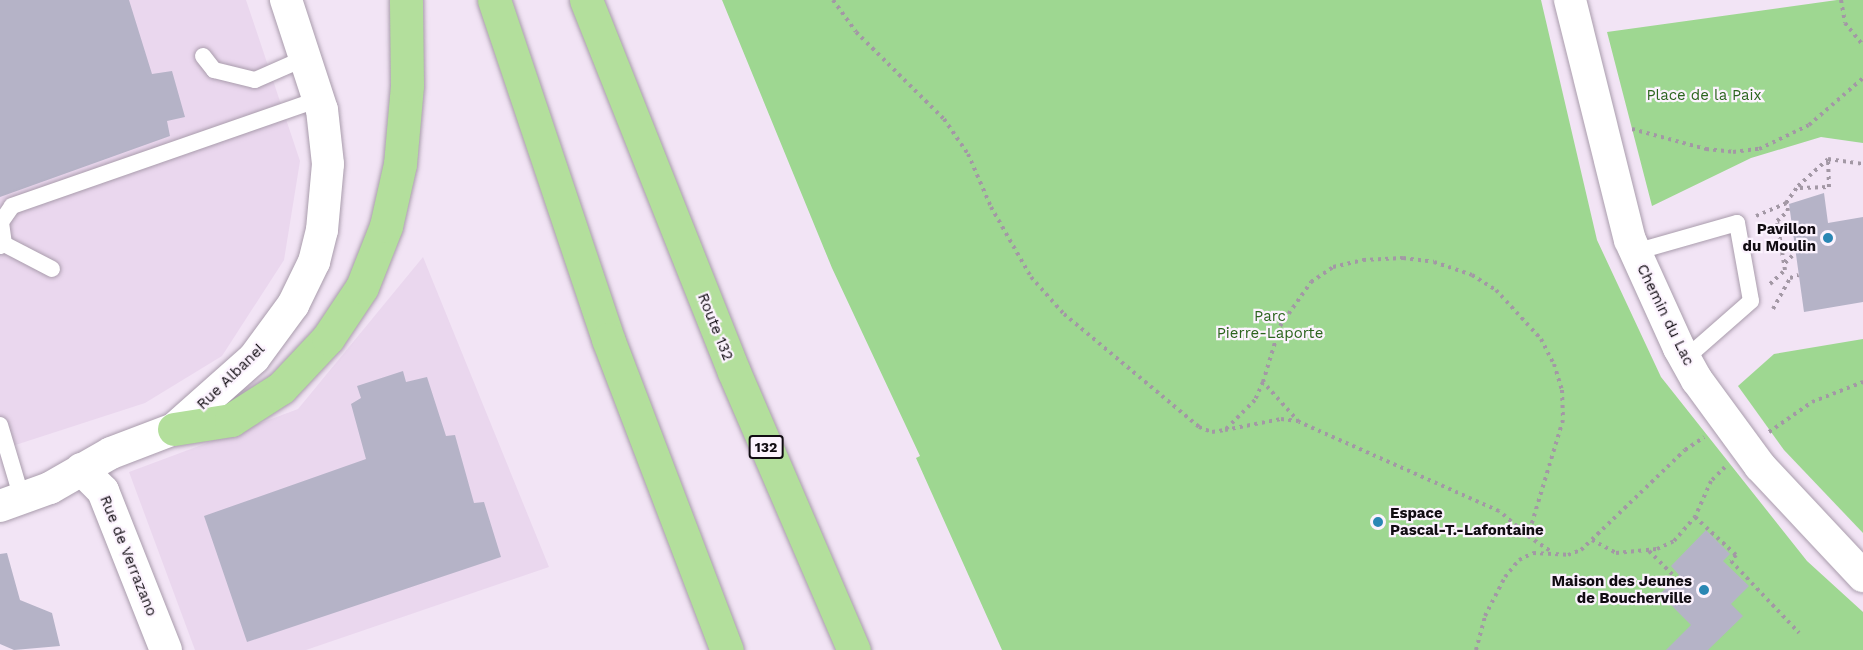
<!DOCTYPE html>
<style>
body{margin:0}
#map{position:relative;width:1863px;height:650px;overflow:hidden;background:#f2e4f5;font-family:"Work Sans",sans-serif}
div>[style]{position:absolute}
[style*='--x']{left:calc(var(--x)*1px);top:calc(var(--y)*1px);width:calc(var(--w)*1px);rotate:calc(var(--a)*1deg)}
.built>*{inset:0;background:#ead7ee}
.green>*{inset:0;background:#9ed791}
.building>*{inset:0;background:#b5b3c7}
.path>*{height:4px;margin-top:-2px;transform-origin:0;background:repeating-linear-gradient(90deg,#a398a5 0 3px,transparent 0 7.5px)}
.roads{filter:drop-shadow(0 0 2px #a99cac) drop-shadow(0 0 2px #a99cac)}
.service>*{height:16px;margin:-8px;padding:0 8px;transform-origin:8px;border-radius:8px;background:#fff}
.minor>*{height:32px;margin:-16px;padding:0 16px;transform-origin:16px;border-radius:16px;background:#fff}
.motorway>*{height:33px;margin:-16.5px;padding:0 16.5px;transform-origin:16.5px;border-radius:16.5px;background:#b3df9c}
.dots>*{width:16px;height:16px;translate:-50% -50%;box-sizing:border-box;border:3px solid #fcf3fe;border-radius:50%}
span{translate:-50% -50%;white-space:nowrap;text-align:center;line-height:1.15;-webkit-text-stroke:4.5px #fcf3fe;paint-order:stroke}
.shield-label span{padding:2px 4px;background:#fcf3fe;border:2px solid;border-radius:4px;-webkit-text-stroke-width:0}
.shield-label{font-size:14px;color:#110c12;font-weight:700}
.park-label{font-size:15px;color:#2b641d}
.poi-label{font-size:15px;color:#110c12;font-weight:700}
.right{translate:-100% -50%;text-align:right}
.left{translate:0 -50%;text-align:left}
.street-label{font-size:15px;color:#110c12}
</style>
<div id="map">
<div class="built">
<div style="clip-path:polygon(0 0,246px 0,300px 161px,284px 260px,222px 356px,145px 403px,0 450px)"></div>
<div style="clip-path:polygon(423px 257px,549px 567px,306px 650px,195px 650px,129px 472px,298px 409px)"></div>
</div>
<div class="green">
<div style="clip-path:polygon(722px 0,1541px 0,1597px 240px,1661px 377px,1807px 561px,1863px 612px,1863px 650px,1002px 650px,916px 458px,920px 456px,832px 268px)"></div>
<div style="clip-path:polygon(1837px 0,1863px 0,1863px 143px,1821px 137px,1751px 158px,1652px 206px,1607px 32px)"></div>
<div style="clip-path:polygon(1863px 339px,1863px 533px,1784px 450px,1738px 386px,1774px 354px)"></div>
</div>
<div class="building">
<div style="clip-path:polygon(0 0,129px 0,152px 74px,172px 71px,185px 117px,167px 121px,170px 136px,0 197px)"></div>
<div style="clip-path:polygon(1824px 193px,1828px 223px,1863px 217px,1863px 302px,1804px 312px,1789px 204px)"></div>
<div style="clip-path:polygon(403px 371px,406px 382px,427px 377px,446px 436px,455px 435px,474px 503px,484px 502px,501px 557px,247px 642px,204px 516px,366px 459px,351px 404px,361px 398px,357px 386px)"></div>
<div style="clip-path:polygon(1706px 530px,1730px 554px,1723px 561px,1749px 586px,1731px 604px,1743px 616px,1708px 650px,1666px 650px,1691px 625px,1660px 594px,1679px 575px,1671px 566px)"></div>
<div style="clip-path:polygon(7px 553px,20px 600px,52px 613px,60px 646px,14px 650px,0 644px,0 554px)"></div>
</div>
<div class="path">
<div style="--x:833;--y:0;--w:39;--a:54"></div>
<div style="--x:856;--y:32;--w:124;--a:44.7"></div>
<div style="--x:944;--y:119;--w:42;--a:55.6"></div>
<div style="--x:968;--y:154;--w:58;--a:66.5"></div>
<div style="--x:991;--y:207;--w:81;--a:60.3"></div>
<div style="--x:1031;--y:277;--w:50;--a:48.3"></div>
<div style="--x:1064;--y:314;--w:176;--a:39.9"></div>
<div style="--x:1199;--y:427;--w:14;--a:21"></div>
<div style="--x:1212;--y:432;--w:13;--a:-9"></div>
<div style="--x:1841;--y:0;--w:23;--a:80"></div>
<div style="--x:1845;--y:23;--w:28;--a:51"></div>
<div style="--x:1632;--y:129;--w:77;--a:15.1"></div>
<div style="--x:1706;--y:149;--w:27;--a:6"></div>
<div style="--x:1733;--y:152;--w:26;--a:-7"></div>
<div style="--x:1759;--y:149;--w:55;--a:-25.6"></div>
<div style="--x:1809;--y:125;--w:72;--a:-41"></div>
<div style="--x:1800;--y:188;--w:29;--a:-2"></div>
<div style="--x:1829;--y:187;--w:28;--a:-92"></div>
<div style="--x:1756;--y:216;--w:33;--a:-23"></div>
<div style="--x:1403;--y:258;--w:31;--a:7"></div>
<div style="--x:1434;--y:262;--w:40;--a:18.9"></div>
<div style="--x:1472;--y:275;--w:28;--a:32"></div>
<div style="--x:1496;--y:290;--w:67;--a:47.4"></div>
<div style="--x:1541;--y:339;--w:28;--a:63"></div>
<div style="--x:1554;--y:364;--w:27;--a:73"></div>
<div style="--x:1562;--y:390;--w:30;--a:88"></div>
<div style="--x:1563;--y:420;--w:121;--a:106.8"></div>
<div style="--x:1528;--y:536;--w:38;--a:-139"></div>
<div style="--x:1499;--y:511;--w:219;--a:-156"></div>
<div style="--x:1299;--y:422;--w:54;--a:-132"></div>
<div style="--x:1263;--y:382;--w:59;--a:-73.1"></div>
<div style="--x:1280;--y:326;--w:54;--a:-54.8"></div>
<div style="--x:1311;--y:282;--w:27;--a:-34"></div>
<div style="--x:1333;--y:267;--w:31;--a:-13"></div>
<div style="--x:1363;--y:260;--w:40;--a:-2.9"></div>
<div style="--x:1785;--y:263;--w:14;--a:-45"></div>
<div style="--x:1770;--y:284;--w:21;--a:-43"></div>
<div style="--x:1785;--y:270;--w:50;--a:-99.3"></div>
<div style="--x:1777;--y:221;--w:15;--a:-42"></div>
<div style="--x:1788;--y:211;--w:8;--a:-104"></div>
<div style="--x:1786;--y:203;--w:21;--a:-55"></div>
<div style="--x:1798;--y:186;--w:40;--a:-42"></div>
<div style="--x:1828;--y:159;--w:35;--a:8"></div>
<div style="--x:1773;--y:309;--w:35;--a:-61"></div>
<div style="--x:1790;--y:278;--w:9;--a:-18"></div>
<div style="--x:1263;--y:382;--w:20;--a:114"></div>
<div style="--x:1255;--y:400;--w:42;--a:135"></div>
<div style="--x:1225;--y:430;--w:57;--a:-11.1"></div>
<div style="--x:1281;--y:419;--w:17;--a:7"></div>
<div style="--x:1769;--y:432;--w:52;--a:-34.9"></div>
<div style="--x:1812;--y:402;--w:55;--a:-21.4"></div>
<div style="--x:1725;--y:467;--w:20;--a:135"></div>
<div style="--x:1711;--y:481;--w:39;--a:114"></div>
<div style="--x:1695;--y:517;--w:56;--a:42.8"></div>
<div style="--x:1736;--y:555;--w:8;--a:130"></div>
<div style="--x:1731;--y:561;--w:99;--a:46.6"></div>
<div style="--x:1528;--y:536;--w:29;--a:34"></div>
<div style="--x:1592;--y:540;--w:27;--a:28"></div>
<div style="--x:1616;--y:553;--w:41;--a:-5.6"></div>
<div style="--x:1657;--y:549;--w:19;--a:-25"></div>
<div style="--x:1674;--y:541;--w:32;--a:-49"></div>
<div style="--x:1649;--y:551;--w:38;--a:45"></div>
<div style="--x:1476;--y:650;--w:35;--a:-75"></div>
<div style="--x:1485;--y:616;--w:44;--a:-62.9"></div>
<div style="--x:1505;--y:577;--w:22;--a:-51"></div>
<div style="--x:1519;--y:560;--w:16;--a:-27"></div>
<div style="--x:1533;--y:553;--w:35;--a:3"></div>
<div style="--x:1568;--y:555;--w:14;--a:-21"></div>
<div style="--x:1581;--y:550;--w:144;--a:-43.9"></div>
<div style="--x:1685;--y:450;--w:23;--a:-34"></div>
</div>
<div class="roads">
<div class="service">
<div style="--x:203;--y:56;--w:18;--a:52"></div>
<div style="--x:214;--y:70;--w:42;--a:13.7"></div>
<div style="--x:255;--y:80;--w:55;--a:-23.7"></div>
<div style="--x:4;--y:244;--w:22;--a:-98"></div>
<div style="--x:1;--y:222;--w:19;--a:-55"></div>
<div style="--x:12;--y:206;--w:325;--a:-19.2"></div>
<div style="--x:0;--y:246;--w:4;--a:-27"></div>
<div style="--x:4;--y:244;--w:54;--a:27.5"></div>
<div style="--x:1635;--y:252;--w:106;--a:-15.9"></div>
<div style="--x:1737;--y:223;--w:79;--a:79.8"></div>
<div style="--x:1751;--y:301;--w:88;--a:138.7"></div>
<div style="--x:0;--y:425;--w:77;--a:73.4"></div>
</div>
<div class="minor">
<div style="--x:1570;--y:0;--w:247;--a:76"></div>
<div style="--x:1630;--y:240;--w:119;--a:65.6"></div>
<div style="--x:1679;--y:348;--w:37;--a:61"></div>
<div style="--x:1697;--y:380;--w:107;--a:53.8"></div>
<div style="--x:1760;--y:466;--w:151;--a:46.9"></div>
<div style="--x:81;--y:469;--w:31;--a:45"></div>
<div style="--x:103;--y:491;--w:171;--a:68.4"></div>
<div style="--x:0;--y:506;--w:53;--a:-19.8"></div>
<div style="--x:50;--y:488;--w:70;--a:-29.8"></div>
<div style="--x:111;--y:453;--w:67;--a:-20.9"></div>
<div style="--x:174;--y:429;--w:107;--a:-41.6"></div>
<div style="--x:254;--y:358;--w:66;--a:-53.7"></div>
<div style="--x:293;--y:305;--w:48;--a:-64"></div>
<div style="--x:314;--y:262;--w:33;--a:-76"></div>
<div style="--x:322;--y:230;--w:66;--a:-84.8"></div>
<div style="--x:328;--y:164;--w:54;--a:-96.3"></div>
<div style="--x:322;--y:110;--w:116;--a:-108.1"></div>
</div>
<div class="motorway">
<div style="--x:494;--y:0;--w:358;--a:71.4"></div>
<div style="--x:608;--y:339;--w:333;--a:69.1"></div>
<div style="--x:586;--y:0;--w:400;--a:68.3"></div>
<div style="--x:734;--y:372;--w:303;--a:66.7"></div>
<div style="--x:174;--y:429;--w:58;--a:-9"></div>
<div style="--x:231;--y:420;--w:59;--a:-32.6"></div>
<div style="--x:281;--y:388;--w:69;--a:-46.8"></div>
<div style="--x:328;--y:338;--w:61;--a:-56.3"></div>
<div style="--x:362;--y:287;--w:66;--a:-68.5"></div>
<div style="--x:386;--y:226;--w:64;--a:-77.3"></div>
<div style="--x:400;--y:164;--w:79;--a:-84.9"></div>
<div style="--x:407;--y:85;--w:85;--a:-90.7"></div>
</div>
</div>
<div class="dots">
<div style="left:1828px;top:238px;background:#2a87b4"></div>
<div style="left:1378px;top:522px;background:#2a87b4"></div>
<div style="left:1704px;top:590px;background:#2a87b4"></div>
</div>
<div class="shield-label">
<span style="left:766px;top:447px">132</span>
</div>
<div class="park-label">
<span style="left:1704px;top:96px">Place de la Paix</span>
<span style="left:1270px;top:325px">Parc<br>Pierre-Laporte</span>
</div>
<div class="poi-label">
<span class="right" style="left:1816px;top:238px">Pavillon<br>du Moulin</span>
<span class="left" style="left:1390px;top:522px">Espace<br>Pascal-T.-Lafontaine</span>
<span class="right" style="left:1692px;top:590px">Maison des Jeunes<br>de Boucherville</span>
</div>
<div class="street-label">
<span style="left:1665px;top:315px;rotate:64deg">Chemin du Lac</span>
<span style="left:715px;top:327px;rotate:68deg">Route 132</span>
<span style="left:231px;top:377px;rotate:-44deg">Rue Albanel</span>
<span style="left:128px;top:556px;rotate:68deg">Rue de Verrazano</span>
</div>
</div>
